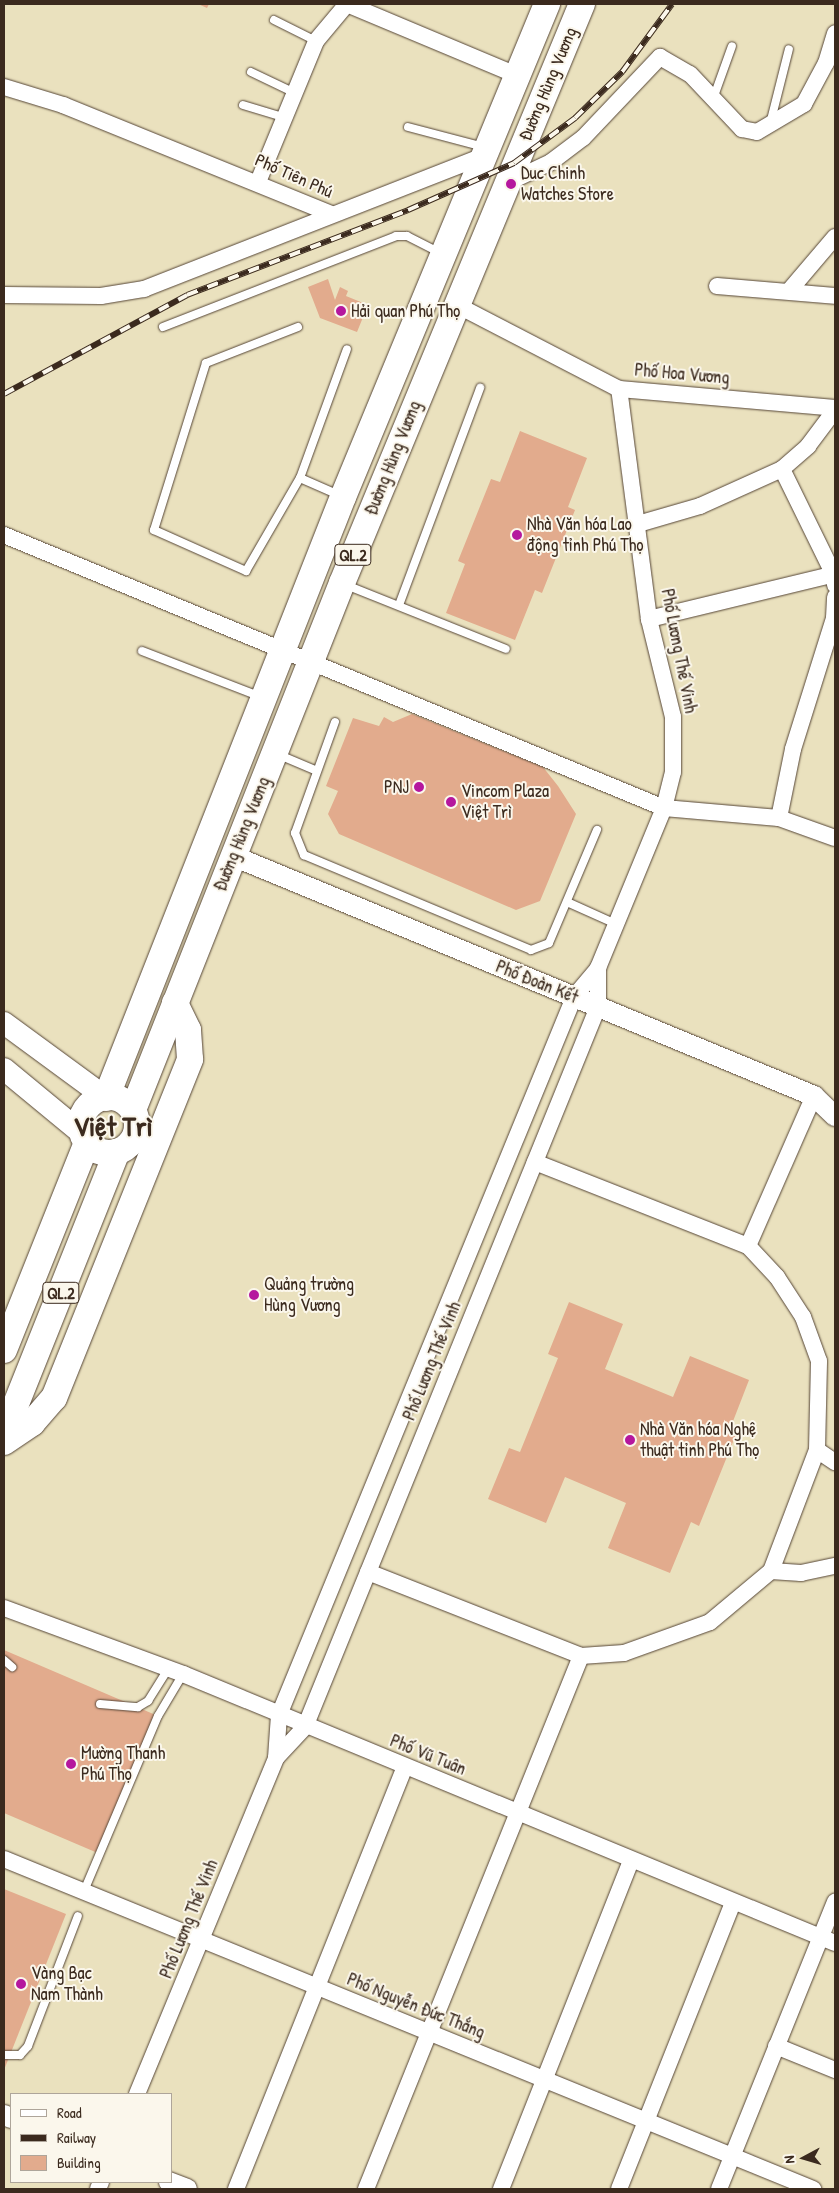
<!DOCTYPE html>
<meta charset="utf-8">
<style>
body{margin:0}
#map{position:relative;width:839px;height:2193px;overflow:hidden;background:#eae1be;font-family:"Patrick Hand",sans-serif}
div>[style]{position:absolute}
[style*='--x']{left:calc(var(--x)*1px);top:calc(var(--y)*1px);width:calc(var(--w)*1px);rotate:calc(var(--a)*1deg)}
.building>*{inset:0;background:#e2ab8d}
.roads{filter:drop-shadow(0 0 1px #554536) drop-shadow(0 0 1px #554536)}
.service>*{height:8px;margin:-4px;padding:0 4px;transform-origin:4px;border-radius:4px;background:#fff}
.minor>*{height:16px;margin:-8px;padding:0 8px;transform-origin:8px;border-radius:8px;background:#fff}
.tertiary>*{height:20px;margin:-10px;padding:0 10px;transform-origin:10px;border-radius:10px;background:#fff}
.secondary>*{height:22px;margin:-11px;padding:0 11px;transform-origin:11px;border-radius:11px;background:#fff}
.primary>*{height:26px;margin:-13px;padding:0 13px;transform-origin:13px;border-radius:13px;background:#fff}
.primary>.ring{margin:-13px;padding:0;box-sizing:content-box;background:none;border:26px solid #fff;border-radius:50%}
.rail>*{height:5.5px;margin-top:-2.75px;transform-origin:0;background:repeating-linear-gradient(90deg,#fbf7ec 0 11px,#3b2a1e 0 22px);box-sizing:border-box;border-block:1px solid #3b2a1e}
.dots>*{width:14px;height:14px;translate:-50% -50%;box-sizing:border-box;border:2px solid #fbf7ec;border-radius:50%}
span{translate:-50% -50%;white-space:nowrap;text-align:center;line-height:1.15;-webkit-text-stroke:4px #fbf7ec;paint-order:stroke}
.shield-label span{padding:1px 4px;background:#fbf7ec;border:1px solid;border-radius:4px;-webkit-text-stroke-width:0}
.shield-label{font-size:16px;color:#3b2a1e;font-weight:700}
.street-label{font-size:18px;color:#3b2a1e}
.poi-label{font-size:18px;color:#3b2a1e}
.left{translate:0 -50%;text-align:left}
.right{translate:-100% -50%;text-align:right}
.town-label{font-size:28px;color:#3b2a1e;font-weight:700}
.frame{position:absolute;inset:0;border:5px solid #3b2a1e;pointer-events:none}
.legend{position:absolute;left:10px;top:2093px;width:162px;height:90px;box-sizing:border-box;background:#fbf7ec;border:1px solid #aea59a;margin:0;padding:6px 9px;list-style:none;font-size:15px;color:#3b2a1e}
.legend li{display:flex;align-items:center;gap:10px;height:25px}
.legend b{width:25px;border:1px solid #aea59a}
.north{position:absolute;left:779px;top:2133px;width:50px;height:50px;-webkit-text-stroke:4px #fbf7ec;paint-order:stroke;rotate:264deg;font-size:14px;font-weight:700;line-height:20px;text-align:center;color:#3b2a1e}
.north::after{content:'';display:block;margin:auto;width:18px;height:22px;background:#3b2a1e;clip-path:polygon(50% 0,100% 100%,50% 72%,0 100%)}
</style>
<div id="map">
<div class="building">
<div style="clip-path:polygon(198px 4px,209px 4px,207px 8px)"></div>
<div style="clip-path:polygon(328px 279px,335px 300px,340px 287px,348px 291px,346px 296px,368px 305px,357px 332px,320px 318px,308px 287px)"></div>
<div style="clip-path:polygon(520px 431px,587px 458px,568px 507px,575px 510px,542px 593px,535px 590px,515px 640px,446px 613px,465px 564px,458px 561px,491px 479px,500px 482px)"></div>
<div style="clip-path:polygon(412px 714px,543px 767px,558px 786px,576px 814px,540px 901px,516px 910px,339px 834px,328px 814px,338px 791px,326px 786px,353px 718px,379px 726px,384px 717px,393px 722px)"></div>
<div style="clip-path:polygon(569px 1302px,623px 1324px,605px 1369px,673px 1397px,690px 1356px,749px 1380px,730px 1429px,737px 1432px,699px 1526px,691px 1522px,670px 1573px,608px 1548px,626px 1503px,565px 1477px,546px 1523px,488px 1499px,509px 1448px,520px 1452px,558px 1358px,548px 1354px)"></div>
<div style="clip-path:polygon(4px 1650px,158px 1716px,100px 1854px,4px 1813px)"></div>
<div style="clip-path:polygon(4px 1889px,66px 1914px,4px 2070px)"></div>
</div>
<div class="roads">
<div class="service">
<div style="--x:274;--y:20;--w:47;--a:26.6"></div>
<div style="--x:251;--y:72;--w:49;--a:25.5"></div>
<div style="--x:713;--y:99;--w:56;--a:-70.3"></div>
<div style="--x:243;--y:105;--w:45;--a:16.8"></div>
<div style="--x:770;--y:124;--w:77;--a:-75.8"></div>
<div style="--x:408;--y:127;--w:79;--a:14.7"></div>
<div style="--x:163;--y:327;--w:250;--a:-21.3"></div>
<div style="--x:396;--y:236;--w:11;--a:0"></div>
<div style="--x:407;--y:236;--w:37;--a:27"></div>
<div style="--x:298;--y:327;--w:99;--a:158.6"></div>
<div style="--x:206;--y:363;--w:175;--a:107.3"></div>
<div style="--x:154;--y:530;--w:101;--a:24"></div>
<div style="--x:246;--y:571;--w:108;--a:-59.9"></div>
<div style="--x:300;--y:478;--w:43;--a:23.6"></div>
<div style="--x:300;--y:478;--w:137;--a:-70"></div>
<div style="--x:346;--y:585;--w:172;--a:21.8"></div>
<div style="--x:399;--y:605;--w:232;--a:-69.5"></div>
<div style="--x:142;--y:651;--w:128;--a:21.1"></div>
<div style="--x:335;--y:722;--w:118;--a:109.8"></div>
<div style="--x:295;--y:833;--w:24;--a:68"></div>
<div style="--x:304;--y:855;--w:246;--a:22.7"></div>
<div style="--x:531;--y:950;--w:19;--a:-21"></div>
<div style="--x:549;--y:943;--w:123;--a:-67"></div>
<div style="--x:277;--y:754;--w:43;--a:23"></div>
<div style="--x:567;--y:902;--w:54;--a:24.2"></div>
<div style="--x:4;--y:1660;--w:11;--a:41"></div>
<div style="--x:100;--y:1704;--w:38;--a:5"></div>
<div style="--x:138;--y:1707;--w:12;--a:-31"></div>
<div style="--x:148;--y:1701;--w:38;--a:-58"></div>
<div style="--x:84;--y:1891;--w:190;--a:-67.1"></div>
<div style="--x:158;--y:1716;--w:49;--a:-59.2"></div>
<div style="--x:4;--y:2055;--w:16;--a:0"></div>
<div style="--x:20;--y:2055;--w:12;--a:-48"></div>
<div style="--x:28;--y:2046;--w:139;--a:-69"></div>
</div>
<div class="minor">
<div style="--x:4;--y:87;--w:62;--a:17"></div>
<div style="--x:63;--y:105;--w:290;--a:22.1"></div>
<div style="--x:258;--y:182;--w:152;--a:-67.6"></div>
<div style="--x:316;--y:41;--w:48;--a:-50"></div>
<div style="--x:347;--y:4;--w:184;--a:22.7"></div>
<div style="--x:507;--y:183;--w:49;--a:-25.5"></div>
<div style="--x:551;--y:162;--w:40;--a:-37"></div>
<div style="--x:583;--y:138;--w:112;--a:-46.5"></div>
<div style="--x:660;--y:57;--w:34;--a:30"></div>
<div style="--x:690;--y:74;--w:76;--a:46.6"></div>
<div style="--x:742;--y:129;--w:15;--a:11"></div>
<div style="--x:757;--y:132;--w:55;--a:-30.8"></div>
<div style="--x:804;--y:104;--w:47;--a:-61.8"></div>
<div style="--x:826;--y:63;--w:31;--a:-73"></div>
<div style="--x:717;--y:286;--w:118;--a:4.8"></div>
<div style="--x:789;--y:291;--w:71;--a:-49.6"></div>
<div style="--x:4;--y:295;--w:97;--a:0.6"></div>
<div style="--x:101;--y:296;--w:44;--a:-9.2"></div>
<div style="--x:144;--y:289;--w:364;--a:-21.4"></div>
<div style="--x:455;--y:304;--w:185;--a:27.4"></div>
<div style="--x:619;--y:389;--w:217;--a:5"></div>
<div style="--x:782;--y:469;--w:118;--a:63.9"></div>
<div style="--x:834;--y:575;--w:10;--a:84"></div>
<div style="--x:638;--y:524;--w:65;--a:-16.2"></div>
<div style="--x:700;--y:506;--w:90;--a:-24.3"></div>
<div style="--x:782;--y:469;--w:35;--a:-41"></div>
<div style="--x:808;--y:446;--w:45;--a:-53.1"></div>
<div style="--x:4;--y:535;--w:714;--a:22.47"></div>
<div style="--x:664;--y:808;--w:115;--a:5"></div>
<div style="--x:779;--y:818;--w:59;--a:19.7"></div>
<div style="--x:649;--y:619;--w:191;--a:-13.6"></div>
<div style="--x:779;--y:818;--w:70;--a:-78.5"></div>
<div style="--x:793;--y:749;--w:137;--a:-72.6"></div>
<div style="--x:834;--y:618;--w:21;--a:-87"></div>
<div style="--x:748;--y:1246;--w:164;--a:-66.3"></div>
<div style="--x:817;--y:1450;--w:22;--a:34"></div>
<div style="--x:771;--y:1571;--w:30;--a:4"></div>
<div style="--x:801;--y:1573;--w:35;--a:-12"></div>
<div style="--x:368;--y:1572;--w:229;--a:21.5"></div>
<div style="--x:581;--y:1656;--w:43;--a:-4"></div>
<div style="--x:624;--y:1653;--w:91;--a:-19.8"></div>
<div style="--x:710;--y:1622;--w:80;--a:-39.9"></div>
<div style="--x:771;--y:1571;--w:129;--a:-69.2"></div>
<div style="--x:817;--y:1450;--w:89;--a:-88.7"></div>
<div style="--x:819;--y:1361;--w:47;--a:-110"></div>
<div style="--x:803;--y:1317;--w:48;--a:-123"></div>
<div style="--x:777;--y:1277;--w:42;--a:-133.1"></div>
<div style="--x:748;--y:1246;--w:229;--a:-158.5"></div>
<div style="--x:4;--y:1608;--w:191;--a:20.2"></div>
<div style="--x:183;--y:1674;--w:705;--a:22.42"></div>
<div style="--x:276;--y:1758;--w:42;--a:-46.9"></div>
<div style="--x:305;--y:1727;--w:777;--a:-67.86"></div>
<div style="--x:598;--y:1007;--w:39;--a:-90"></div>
<div style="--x:4;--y:1859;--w:874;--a:22.19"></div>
<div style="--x:776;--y:2046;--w:64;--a:22.1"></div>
<div style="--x:137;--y:2094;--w:364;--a:-67.5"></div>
<div style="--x:276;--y:1758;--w:43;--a:-86"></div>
<div style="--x:279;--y:1715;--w:776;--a:-67.66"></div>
<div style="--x:574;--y:997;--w:38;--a:-50"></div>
<div style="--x:598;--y:968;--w:173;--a:-67.6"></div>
<div style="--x:664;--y:808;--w:37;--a:-76"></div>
<div style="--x:673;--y:772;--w:55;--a:-90"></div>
<div style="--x:673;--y:717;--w:101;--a:-103.8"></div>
<div style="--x:649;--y:619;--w:232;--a:-97.4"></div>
<div style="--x:98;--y:2189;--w:8;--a:-67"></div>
<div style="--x:236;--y:2189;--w:455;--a:-68.2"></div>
<div style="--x:366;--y:2189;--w:575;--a:-68.03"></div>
<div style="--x:501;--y:2189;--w:354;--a:-68.4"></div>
<div style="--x:619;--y:2189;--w:309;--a:-68.3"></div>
<div style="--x:719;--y:2189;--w:310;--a:-68"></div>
</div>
<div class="tertiary">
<div style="--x:233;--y:856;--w:629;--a:22.44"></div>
<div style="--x:814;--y:1096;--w:29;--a:44"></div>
<div style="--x:4;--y:2115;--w:8;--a:23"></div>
<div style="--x:169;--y:2182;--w:19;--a:21"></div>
</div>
<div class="secondary">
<div style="--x:4;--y:1023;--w:127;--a:36.3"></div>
<div style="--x:4;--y:1069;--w:104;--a:39.5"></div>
</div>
<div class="primary">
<div class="ring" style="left:81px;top:1097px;width:30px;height:30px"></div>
<div style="--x:106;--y:1098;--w:646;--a:-68.48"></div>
<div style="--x:343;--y:497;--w:534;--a:-67.52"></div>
<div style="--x:133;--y:1110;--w:567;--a:-68.37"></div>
<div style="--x:342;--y:583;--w:627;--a:-67.49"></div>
<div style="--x:4;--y:1350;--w:224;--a:-68.2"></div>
<div style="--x:4;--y:1434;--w:304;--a:-68.2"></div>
<div style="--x:4;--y:1442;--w:34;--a:-34"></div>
<div style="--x:32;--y:1423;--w:33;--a:-49"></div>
<div style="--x:54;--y:1398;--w:365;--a:-68.1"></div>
<div style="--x:190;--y:1059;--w:29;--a:-94"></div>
<div style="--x:188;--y:1030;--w:30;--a:-116"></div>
</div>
</div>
<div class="rail">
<div style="--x:4;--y:394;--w:208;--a:-28.4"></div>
<div style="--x:187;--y:295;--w:237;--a:-21"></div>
<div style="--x:408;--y:210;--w:116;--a:-23.9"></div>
<div style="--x:514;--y:163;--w:76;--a:-36.4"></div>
<div style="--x:575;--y:118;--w:66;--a:-44.4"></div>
<div style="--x:622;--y:72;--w:84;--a:-53.7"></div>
</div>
<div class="dots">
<div style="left:511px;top:184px;background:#b5179e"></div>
<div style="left:341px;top:311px;background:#b5179e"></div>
<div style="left:517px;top:535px;background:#b5179e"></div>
<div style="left:419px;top:787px;background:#b5179e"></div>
<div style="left:451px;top:802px;background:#b5179e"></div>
<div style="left:254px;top:1295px;background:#b5179e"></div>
<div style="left:630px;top:1440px;background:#b5179e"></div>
<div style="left:71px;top:1764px;background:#b5179e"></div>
<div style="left:21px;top:1984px;background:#b5179e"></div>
</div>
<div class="shield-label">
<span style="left:353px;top:555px">QL.2</span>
<span style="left:61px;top:1293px">QL.2</span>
</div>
<div class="street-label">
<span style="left:548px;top:84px;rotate:-67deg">Đường Hùng Vương</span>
<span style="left:294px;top:176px;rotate:24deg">Phố Tiên Phú</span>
<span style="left:682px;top:374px;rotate:5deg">Phố Hoa Vương</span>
<span style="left:393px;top:458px;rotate:-68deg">Đường Hùng Vương</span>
<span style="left:679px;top:651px;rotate:79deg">Phố Lương Thế Vinh</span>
<span style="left:242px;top:834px;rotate:-68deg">Đường Hùng Vương</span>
<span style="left:537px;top:982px;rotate:22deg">Phố Đoàn Kết</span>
<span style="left:432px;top:1361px;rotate:-68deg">Phố Lương Thế Vinh</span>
<span style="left:428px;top:1755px;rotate:22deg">Phố Vũ Tuân</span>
<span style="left:189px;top:1919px;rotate:-68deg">Phố Lương Thế Vinh</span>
<span style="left:416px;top:2006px;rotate:22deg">Phố Nguyễn Đức Thắng</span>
</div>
<div class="poi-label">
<span class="left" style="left:521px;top:184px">Duc Chinh<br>Watches Store</span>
<span class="left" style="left:351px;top:311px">Hải quan Phú Thọ</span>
<span class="left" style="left:527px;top:535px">Nhà Văn hóa Lao<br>động tỉnh Phú Thọ</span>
<span class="right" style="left:409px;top:787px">PNJ</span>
<span class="left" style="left:461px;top:802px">Vincom Plaza<br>Việt Trì</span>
<span class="left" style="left:264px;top:1295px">Quảng trường<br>Hùng Vương</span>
<span class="left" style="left:640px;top:1440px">Nhà Văn hóa Nghệ<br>thuật tỉnh Phú Thọ</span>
<span class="left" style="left:81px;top:1764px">Mường Thanh<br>Phú Thọ</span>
<span class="left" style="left:31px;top:1984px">Vàng Bạc<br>Nam Thành</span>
</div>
<div class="town-label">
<span style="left:113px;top:1126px">Việt Trì</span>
</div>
<div class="frame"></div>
<ul class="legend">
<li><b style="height:6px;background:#fff"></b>Road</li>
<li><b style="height:6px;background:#3b2a1e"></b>Railway</li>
<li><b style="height:14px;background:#e2ab8d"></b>Building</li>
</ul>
<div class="north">N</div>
</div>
